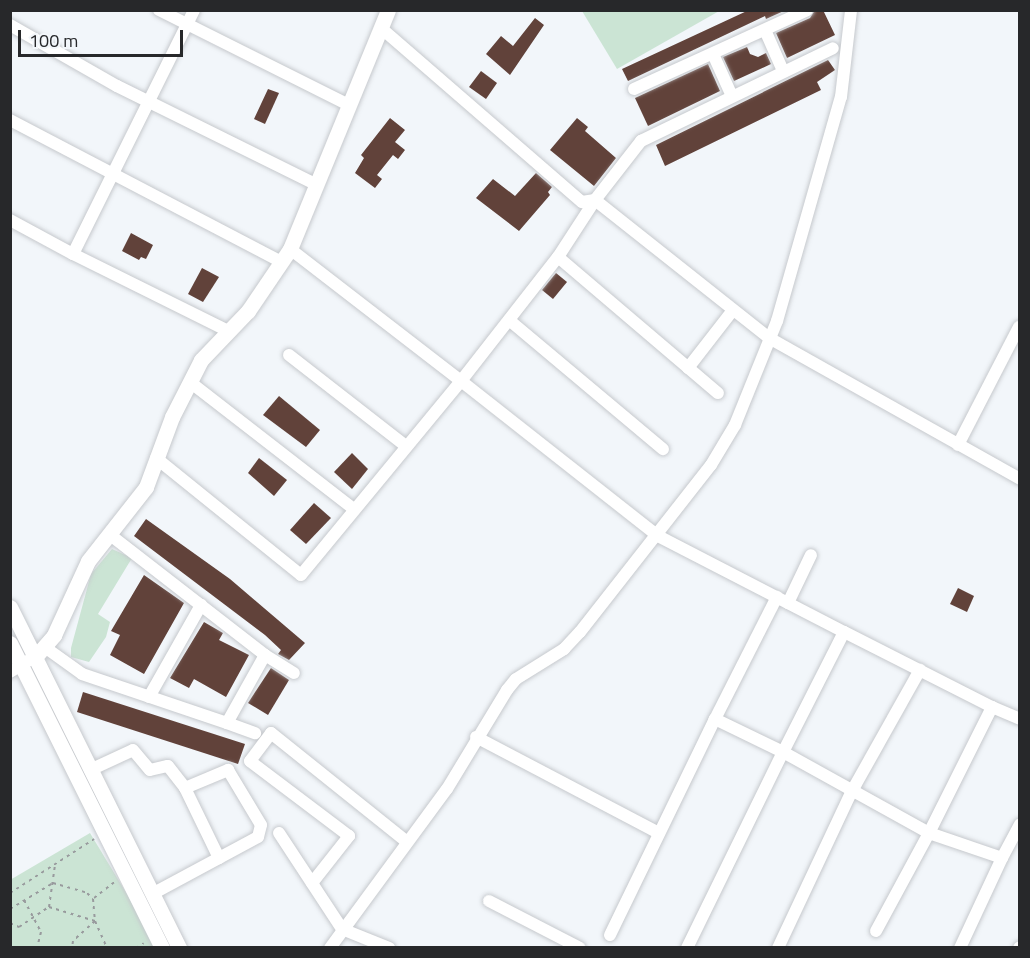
<!DOCTYPE html>
<style>
body{margin:0}
#map{position:relative;width:1030px;height:958px;overflow:hidden;background:#f2f6fa;font-family:"Titillium Web",sans-serif}
div>[style]{position:absolute}
[style*='--x']{left:calc(var(--x)*1px);top:calc(var(--y)*1px);width:calc(var(--w)*1px);rotate:calc(var(--a)*1deg)}
.green>*{inset:0;background:#cbe4d4}
.building>*{inset:0;background:#61423a}
.path>*{height:2px;margin-top:-1px;transform-origin:0;background:repeating-linear-gradient(90deg,#989a9d 0 3px,transparent 0 7.5px)}
.roads{filter:drop-shadow(0 0 2px #c6c9cd) drop-shadow(0 0 2px #c6c9cd)}
.minor>*{height:12px;margin:-6px;padding:0 6px;transform-origin:6px;border-radius:6px;background:#fff}
.tertiary>*{height:15px;margin:-7.5px;padding:0 7.5px;transform-origin:7.5px;border-radius:7.5px;background:#fff}
span{translate:-50% -50%;white-space:nowrap;text-align:center;line-height:1.15;-webkit-text-stroke:6px #f2f6fa;paint-order:stroke}
.frame{position:absolute;inset:0;border:12px solid #27282a;pointer-events:none}
.scale{position:absolute;left:18px;top:30px;width:165px;height:27px;box-sizing:border-box;border:3px solid #27282a;border-top:0;padding-left:8px;font-size:18px;line-height:21px;white-space:nowrap;color:#27282a;-webkit-text-stroke:4px #f2f6fa;paint-order:stroke}
</style>
<div id="map">
<div class="green">
<div style="clip-path:polygon(721px 10px,617px 69px,582px 11px,582px 10px)"></div>
<div style="clip-path:polygon(112px 549px,132px 558px,98px 614px,110px 622px,106px 637px,89px 662px,71px 657px,71px 648px,91px 574px)"></div>
<div style="clip-path:polygon(90px 833px,159px 947px,11px 947px,10px 880px)"></div>
</div>
<div class="building">
<div style="clip-path:polygon(749px 10px,786px 10px,766px 19px,765px 16px,628px 81px,622px 69px)"></div>
<div style="clip-path:polygon(815px 10px,823px 10px,835px 35px,787px 58px,776px 33px,810px 18px)"></div>
<div style="clip-path:polygon(535px 18px,544px 25px,510px 75px,486px 54px,501px 36px,513px 46px)"></div>
<div style="clip-path:polygon(747px 47px,750px 54px,758px 57px,766px 53px,771px 64px,734px 81px,723px 57px)"></div>
<div style="clip-path:polygon(828px 60px,835px 70px,817px 82px,821px 90px,665px 166px,656px 145px)"></div>
<div style="clip-path:polygon(708px 64px,720px 91px,648px 126px,635px 98px)"></div>
<div style="clip-path:polygon(481px 71px,497px 83px,486px 99px,469px 87px)"></div>
<div style="clip-path:polygon(268px 89px,279px 93px,265px 124px,254px 119px)"></div>
<div style="clip-path:polygon(390px 118px,405px 130px,395px 142px,405px 150px,398px 159px,393px 155px,377px 175px,382px 179px,375px 188px,355px 173px,364px 158px,361px 155px)"></div>
<div style="clip-path:polygon(577px 118px,588px 127px,585px 131px,616px 158px,594px 186px,550px 150px)"></div>
<div style="clip-path:polygon(536px 173px,552px 187px,548px 192px,550px 195px,519px 231px,476px 198px,493px 179px,515px 196px)"></div>
<div style="clip-path:polygon(131px 233px,153px 245px,146px 259px,141px 257px,139px 260px,122px 251px)"></div>
<div style="clip-path:polygon(202px 268px,219px 277px,203px 302px,188px 294px)"></div>
<div style="clip-path:polygon(556px 273px,567px 282px,553px 299px,542px 290px)"></div>
<div style="clip-path:polygon(279px 396px,320px 430px,306px 447px,263px 415px)"></div>
<div style="clip-path:polygon(352px 453px,368px 469px,352px 489px,334px 472px)"></div>
<div style="clip-path:polygon(259px 458px,287px 480px,274px 496px,248px 473px)"></div>
<div style="clip-path:polygon(314px 503px,331px 518px,306px 544px,290px 530px)"></div>
<div style="clip-path:polygon(146px 519px,230px 579px,305px 643px,289px 660px,278px 654px,281px 650px,265px 635px,134px 536px)"></div>
<div style="clip-path:polygon(144px 575px,184px 603px,144px 674px,110px 655px,120px 635px,111px 631px)"></div>
<div style="clip-path:polygon(958px 588px,974px 596px,967px 612px,950px 604px)"></div>
<div style="clip-path:polygon(204px 622px,223px 633px,219px 640px,249px 655px,226px 697px,194px 679px,189px 688px,170px 678px)"></div>
<div style="clip-path:polygon(271px 668px,289px 680px,268px 715px,248px 703px)"></div>
<div style="clip-path:polygon(83px 692px,245px 744px,238px 764px,77px 712px)"></div>
</div>
<div class="path">
<div style="--x:10;--y:893;--w:100;--a:-32.7"></div>
<div style="--x:94;--y:898;--w:28;--a:-38"></div>
<div style="--x:24;--y:900;--w:36;--a:62"></div>
<div style="--x:41;--y:932;--w:16;--a:104"></div>
<div style="--x:49;--y:907;--w:48;--a:16.9"></div>
<div style="--x:95;--y:921;--w:30;--a:66"></div>
<div style="--x:10;--y:909;--w:50;--a:-31.2"></div>
<div style="--x:53;--y:883;--w:35;--a:16"></div>
<div style="--x:87;--y:893;--w:8;--a:45"></div>
<div style="--x:93;--y:899;--w:22;--a:85"></div>
<div style="--x:95;--y:921;--w:30;--a:138"></div>
<div style="--x:73;--y:941;--w:7;--a:98"></div>
<div style="--x:10;--y:923;--w:10;--a:24"></div>
<div style="--x:19;--y:927;--w:36;--a:-34"></div>
<div style="--x:49;--y:907;--w:42;--a:-81.9"></div>
<div style="--x:10;--y:947;--w:3;--a:18"></div>
<div style="--x:136;--y:948;--w:9;--a:-32"></div>
</div>
<div class="roads">
<div class="minor">
<div style="--x:159;--y:10;--w:212;--a:26.6"></div>
<div style="--x:10;--y:25;--w:123;--a:29.7"></div>
<div style="--x:117;--y:86;--w:223;--a:26.3"></div>
<div style="--x:381;--y:28;--w:266;--a:40.9"></div>
<div style="--x:582;--y:202;--w:13;--a:-9"></div>
<div style="--x:595;--y:200;--w:75;--a:-52.1"></div>
<div style="--x:641;--y:141;--w:213;--a:-25.8"></div>
<div style="--x:765;--y:30;--w:45;--a:66.3"></div>
<div style="--x:713;--y:54;--w:46;--a:65.7"></div>
<div style="--x:634;--y:89;--w:190;--a:-24.5"></div>
<div style="--x:10;--y:120;--w:307;--a:27.6"></div>
<div style="--x:10;--y:220;--w:72;--a:28.4"></div>
<div style="--x:73;--y:254;--w:272;--a:-63.6"></div>
<div style="--x:73;--y:254;--w:173;--a:26.4"></div>
<div style="--x:558;--y:257;--w:210;--a:40.4"></div>
<div style="--x:509;--y:320;--w:201;--a:40"></div>
<div style="--x:289;--y:355;--w:148;--a:37.9"></div>
<div style="--x:688;--y:368;--w:73;--a:-52.2"></div>
<div style="--x:190;--y:382;--w:207;--a:37.8"></div>
<div style="--x:958;--y:445;--w:133;--a:-62.7"></div>
<div style="--x:156;--y:458;--w:186;--a:38.9"></div>
<div style="--x:301;--y:575;--w:251;--a:-50.5"></div>
<div style="--x:461;--y:381;--w:216;--a:-142.3"></div>
<div style="--x:788;--y:603;--w:53;--a:-64.4"></div>
<div style="--x:844;--y:632;--w:209;--a:-152.7"></div>
<div style="--x:658;--y:536;--w:251;--a:-141.8"></div>
<div style="--x:461;--y:381;--w:157;--a:-52"></div>
<div style="--x:558;--y:257;--w:68;--a:-57"></div>
<div style="--x:595;--y:200;--w:222;--a:38.4"></div>
<div style="--x:769;--y:338;--w:288;--a:29.3"></div>
<div style="--x:46;--y:648;--w:44;--a:35.8"></div>
<div style="--x:82;--y:674;--w:153;--a:18.7"></div>
<div style="--x:227;--y:723;--w:78;--a:-60.8"></div>
<div style="--x:265;--y:655;--w:197;--a:-142.2"></div>
<div style="--x:265;--y:655;--w:34;--a:32"></div>
<div style="--x:10;--y:672;--w:31;--a:-32"></div>
<div style="--x:149;--y:697;--w:106;--a:-60.5"></div>
<div style="--x:992;--y:707;--w:166;--a:-153.1"></div>
<div style="--x:844;--y:632;--w:135;--a:116.9"></div>
<div style="--x:783;--y:752;--w:167;--a:29"></div>
<div style="--x:929;--y:833;--w:141;--a:-63.4"></div>
<div style="--x:992;--y:707;--w:30;--a:23"></div>
<div style="--x:227;--y:723;--w:30;--a:20"></div>
<div style="--x:476;--y:737;--w:204;--a:27.7"></div>
<div style="--x:90;--y:770;--w:47;--a:-24.9"></div>
<div style="--x:133;--y:750;--w:26;--a:50"></div>
<div style="--x:150;--y:770;--w:18;--a:-13"></div>
<div style="--x:168;--y:766;--w:28;--a:52"></div>
<div style="--x:185;--y:788;--w:47;--a:-22.7"></div>
<div style="--x:228;--y:770;--w:64;--a:59"></div>
<div style="--x:261;--y:825;--w:12;--a:104"></div>
<div style="--x:258;--y:837;--w:120;--a:151.7"></div>
<div style="--x:185;--y:788;--w:78;--a:64.1"></div>
<div style="--x:279;--y:833;--w:115;--a:56.7"></div>
<div style="--x:342;--y:929;--w:51;--a:22"></div>
<div style="--x:312;--y:883;--w:60;--a:-51.8"></div>
<div style="--x:349;--y:836;--w:124;--a:-142.9"></div>
<div style="--x:250;--y:761;--w:35;--a:-53"></div>
<div style="--x:271;--y:733;--w:174;--a:38.7"></div>
<div style="--x:489;--y:901;--w:102;--a:27.3"></div>
<div style="--x:876;--y:931;--w:111;--a:-61.6"></div>
<div style="--x:929;--y:833;--w:77;--a:18.9"></div>
<div style="--x:1002;--y:858;--w:38;--a:-62"></div>
<div style="--x:610;--y:935;--w:240;--a:-64.1"></div>
<div style="--x:330;--y:948;--w:197;--a:-53.7"></div>
<div style="--x:447;--y:789;--w:116;--a:-58.8"></div>
<div style="--x:507;--y:690;--w:14;--a:-51"></div>
<div style="--x:516;--y:679;--w:57;--a:-32"></div>
<div style="--x:564;--y:649;--w:23;--a:-47"></div>
<div style="--x:580;--y:632;--w:212;--a:-51.9"></div>
<div style="--x:711;--y:465;--w:47;--a:-59"></div>
<div style="--x:735;--y:425;--w:112;--a:-68"></div>
<div style="--x:777;--y:321;--w:233;--a:-74.1"></div>
<div style="--x:841;--y:97;--w:88;--a:-83.4"></div>
<div style="--x:687;--y:948;--w:218;--a:-63.9"></div>
<div style="--x:783;--y:752;--w:76;--a:-154.1"></div>
<div style="--x:715;--y:719;--w:137;--a:-63.1"></div>
<div style="--x:778;--y:948;--w:174;--a:-64.8"></div>
<div style="--x:852;--y:791;--w:139;--a:-60.7"></div>
<div style="--x:960;--y:948;--w:99;--a:-65"></div>
<div style="--x:1019;--y:948;--w:1;--a:-45"></div>
</div>
<div class="tertiary">
<div style="--x:10;--y:607;--w:381;--a:63.6"></div>
<div style="--x:10;--y:643;--w:341;--a:63.5"></div>
<div style="--x:36;--y:656;--w:28;--a:-49"></div>
<div style="--x:54;--y:635;--w:81;--a:-65.3"></div>
<div style="--x:88;--y:561;--w:94;--a:-51.9"></div>
<div style="--x:146;--y:487;--w:75;--a:-69.6"></div>
<div style="--x:172;--y:417;--w:64;--a:-63"></div>
<div style="--x:201;--y:360;--w:68;--a:-46.2"></div>
<div style="--x:248;--y:311;--w:75;--a:-55.9"></div>
<div style="--x:290;--y:249;--w:258;--a:-67.7"></div>
</div>
</div>
<div class="frame"></div>
<div class="scale">100 m</div>
</div>
